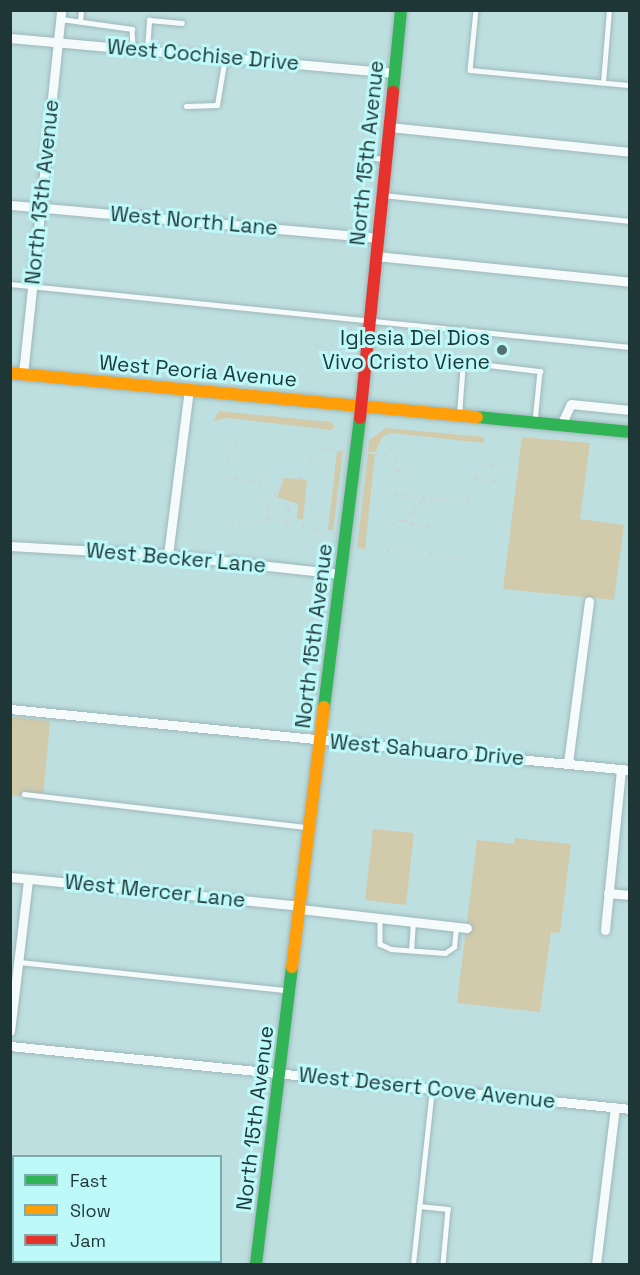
<!DOCTYPE html>
<style>
body{margin:0}
#map{position:relative;width:640px;height:1275px;overflow:hidden;background:#bedfe0;font-family:"Space Grotesk",sans-serif}
div>[style]{position:absolute}
[style*='--x']{left:calc(var(--x)*1px);top:calc(var(--y)*1px);width:calc(var(--w)*1px);rotate:calc(var(--a)*1deg)}
.green>*{inset:0;background:#d1caab}
.path>*{height:2px;margin-top:-1px;transform-origin:0;background:repeating-linear-gradient(90deg,#c9d3d3 0 4.5px,transparent 0 9px)}
.roads{filter:drop-shadow(0 0 2px #9fb8ba) drop-shadow(0 0 2px #9fb8ba)}
.lane>*{height:4.5px;margin:-2.25px;padding:0 2.25px;transform-origin:2.25px;border-radius:2.25px;background:#f5fafa}
.street>*{height:9px;margin:-4.5px;padding:0 4.5px;transform-origin:4.5px;border-radius:4.5px;background:#f5fafa}
.fast>*{height:12px;margin:-6px;padding:0 6px;transform-origin:6px;border-radius:6px;background:#30b455}
.slow>*{height:12px;margin:-6px;padding:0 6px;transform-origin:6px;border-radius:6px;background:#ff9f0a}
.jam>*{height:12px;margin:-6px;padding:0 6px;transform-origin:6px;border-radius:6px;background:#e5322d}
.dots>*{width:16px;height:16px;translate:-50% -50%;box-sizing:border-box;border:3px solid #bef9fa;border-radius:50%}
span{translate:-50% -50%;white-space:nowrap;text-align:center;line-height:1.15;-webkit-text-stroke:6px #bef9fa;paint-order:stroke}
.street-label{font-size:21px;color:#1e3636}
.poi-label{font-size:21px;color:#1e3636}
.right{translate:-100% -50%;text-align:right}
.frame{position:absolute;inset:0;border:12px solid #1e3636;pointer-events:none}
.legend{position:absolute;left:12px;top:1155px;width:210px;height:108px;box-sizing:border-box;background:#bef9fa;border:2px solid #7eabac;margin:0;padding:8px 10px;list-style:none;font-size:18px;color:#1e3636}
.legend li{display:flex;align-items:center;gap:12px;height:30px}
.legend b{width:30px;border:2px solid #7eabac}
</style>
<div id="map">
<div class="green">
<div style="clip-path:polygon(219px 411px,331px 422px,335px 427px,331px 430px,227px 418px,213px 421px)"></div>
<div style="clip-path:polygon(386px 428px,484px 437px,484px 443px,391px 433px,383px 436px,375px 452px,368px 452px,369px 440px)"></div>
<div style="clip-path:polygon(522px 437px,590px 443px,580px 519px,624px 525px,614px 600px,503px 589px)"></div>
<div style="clip-path:polygon(337px 451px,343px 451px,333px 530px,328px 530px)"></div>
<div style="clip-path:polygon(368px 454px,375px 454px,365px 549px,357px 548px)"></div>
<div style="clip-path:polygon(285px 478px,307px 480px,303px 520px,297px 518px,298px 504px,277px 497px)"></div>
<div style="clip-path:polygon(11px 717px,50px 721px,43px 799px,11px 795px)"></div>
<div style="clip-path:polygon(373px 829px,414px 833px,406px 905px,365px 900px)"></div>
<div style="clip-path:polygon(515px 838px,571px 844px,560px 933px,551px 932px,540px 1012px,457px 1003px,477px 840px,514px 844px)"></div>
</div>
<div class="path">
<div style="--x:221;--y:439;--w:10;--a:6"></div>
<div style="--x:322;--y:449;--w:22;--a:5"></div>
<div style="--x:366;--y:452;--w:21;--a:8"></div>
<div style="--x:227;--y:460;--w:9;--a:-36"></div>
<div style="--x:234;--y:455;--w:13;--a:-81"></div>
<div style="--x:310;--y:461;--w:12;--a:-85"></div>
<div style="--x:397;--y:464;--w:8;--a:-90"></div>
<div style="--x:481;--y:464;--w:22;--a:8"></div>
<div style="--x:396;--y:471;--w:12;--a:5"></div>
<div style="--x:225;--y:478;--w:35;--a:5"></div>
<div style="--x:298;--y:478;--w:9;--a:6"></div>
<div style="--x:474;--y:479;--w:27;--a:6"></div>
<div style="--x:260;--y:487;--w:11;--a:-85"></div>
<div style="--x:394;--y:494;--w:73;--a:5.5"></div>
<div style="--x:467;--y:501;--w:5;--a:-79"></div>
<div style="--x:435;--y:502;--w:6;--a:-81"></div>
<div style="--x:269;--y:506;--w:32;--a:-62"></div>
<div style="--x:221;--y:521;--w:27;--a:6"></div>
<div style="--x:256;--y:523;--w:7;--a:-82"></div>
<div style="--x:391;--y:525;--w:15;--a:-23"></div>
<div style="--x:405;--y:519;--w:6;--a:59"></div>
<div style="--x:408;--y:524;--w:24;--a:7"></div>
<div style="--x:412;--y:525;--w:14;--a:-82"></div>
<div style="--x:414;--y:511;--w:17;--a:-54"></div>
<div style="--x:285;--y:526;--w:6;--a:-59"></div>
<div style="--x:288;--y:521;--w:12;--a:-85"></div>
<div style="--x:289;--y:509;--w:21;--a:-177"></div>
<div style="--x:268;--y:508;--w:11;--a:95"></div>
<div style="--x:267;--y:519;--w:21;--a:5"></div>
<div style="--x:303;--y:528;--w:8;--a:-83"></div>
<div style="--x:315;--y:530;--w:20;--a:6"></div>
<div style="--x:388;--y:552;--w:8;--a:-90"></div>
<div style="--x:414;--y:554;--w:8;--a:-83"></div>
<div style="--x:430;--y:556;--w:7;--a:-82"></div>
<div style="--x:440;--y:557;--w:21;--a:5"></div>
</div>
<div class="roads">
<div class="lane">
<div style="--x:476;--y:10;--w:60;--a:95.7"></div>
<div style="--x:470;--y:70;--w:161;--a:5.4"></div>
<div style="--x:61;--y:19;--w:72;--a:8"></div>
<div style="--x:132;--y:29;--w:20;--a:87"></div>
<div style="--x:80;--y:22;--w:12;--a:-85"></div>
<div style="--x:147;--y:50;--w:30;--a:-86"></div>
<div style="--x:149;--y:20;--w:33;--a:5"></div>
<div style="--x:603;--y:83;--w:73;--a:-85.3"></div>
<div style="--x:186;--y:106;--w:31;--a:-2"></div>
<div style="--x:217;--y:105;--w:49;--a:-80.5"></div>
<div style="--x:366;--y:157;--w:18;--a:6"></div>
<div style="--x:383;--y:195;--w:248;--a:6"></div>
<div style="--x:10;--y:284;--w:623;--a:5.8"></div>
<div style="--x:459;--y:415;--w:53;--a:-85.7"></div>
<div style="--x:463;--y:362;--w:78;--a:6.7"></div>
<div style="--x:540;--y:371;--w:51;--a:95.6"></div>
<div style="--x:24;--y:794;--w:285;--a:6.7"></div>
<div style="--x:380;--y:918;--w:26;--a:90"></div>
<div style="--x:380;--y:944;--w:12;--a:24"></div>
<div style="--x:391;--y:949;--w:54;--a:4.2"></div>
<div style="--x:445;--y:953;--w:11;--a:-34"></div>
<div style="--x:454;--y:947;--w:20;--a:-84"></div>
<div style="--x:411;--y:951;--w:29;--a:-86"></div>
<div style="--x:19;--y:962;--w:269;--a:6"></div>
<div style="--x:419;--y:1206;--w:29;--a:6"></div>
<div style="--x:448;--y:1209;--w:55;--a:95.2"></div>
<div style="--x:413;--y:1264;--w:176;--a:-83.8"></div>
</div>
<div class="street">
<div style="--x:10;--y:38;--w:387;--a:5.2"></div>
<div style="--x:389;--y:127;--w:242;--a:5.9"></div>
<div style="--x:10;--y:205;--w:369;--a:5.1"></div>
<div style="--x:376;--y:256;--w:255;--a:5.8"></div>
<div style="--x:23;--y:374;--w:366;--a:-84"></div>
<div style="--x:561;--y:425;--w:23;--a:-65"></div>
<div style="--x:571;--y:404;--w:59;--a:5.8"></div>
<div style="--x:10;--y:546;--w:158;--a:3.3"></div>
<div style="--x:168;--y:555;--w:174;--a:6.3"></div>
<div style="--x:168;--y:555;--w:167;--a:-82.8"></div>
<div style="--x:10;--y:709;--w:623;--a:5.62"></div>
<div style="--x:568;--y:763;--w:163;--a:-82.6"></div>
<div style="--x:10;--y:877;--w:291;--a:5.7"></div>
<div style="--x:608;--y:893;--w:22;--a:5"></div>
<div style="--x:300;--y:909;--w:168;--a:6.5"></div>
<div style="--x:605;--y:930;--w:162;--a:-84.3"></div>
<div style="--x:10;--y:1031;--w:153;--a:-83.2"></div>
<div style="--x:10;--y:1046;--w:623;--a:5.8"></div>
<div style="--x:596;--y:1264;--w:158;--a:-83.1"></div>
</div>
<div class="fast">
<div style="--x:393;--y:92;--w:82;--a:-84.4"></div>
<div style="--x:477;--y:417;--w:154;--a:5.6"></div>
<div style="--x:324;--y:707;--w:291;--a:-82.9"></div>
<div style="--x:256;--y:1264;--w:299;--a:-83.1"></div>
</div>
<div class="slow">
<div style="--x:10;--y:373;--w:469;--a:5.4"></div>
<div style="--x:292;--y:967;--w:262;--a:-83"></div>
</div>
<div class="jam">
<div style="--x:360;--y:418;--w:328;--a:-84.2"></div>
</div>
</div>
<div class="dots">
<div style="left:502px;top:350px;background:#567172"></div>
</div>
<div class="street-label">
<span style="left:203px;top:55px;rotate:5deg">West Cochise Drive</span>
<span style="left:367px;top:153px;rotate:-84deg">North 15th Avenue</span>
<span style="left:42px;top:192px;rotate:-84deg">North 13th Avenue</span>
<span style="left:194px;top:221px;rotate:5deg">West North Lane</span>
<span style="left:198px;top:371px;rotate:5deg">West Peoria Avenue</span>
<span style="left:176px;top:558px;rotate:5deg">West Becker Lane</span>
<span style="left:314px;top:636px;rotate:-83deg">North 15th Avenue</span>
<span style="left:427px;top:750px;rotate:5deg">West Sahuaro Drive</span>
<span style="left:155px;top:891px;rotate:6deg">West Mercer Lane</span>
<span style="left:427px;top:1088px;rotate:6deg">West Desert Cove Avenue</span>
<span style="left:255px;top:1118px;rotate:-83deg">North 15th Avenue</span>
</div>
<div class="poi-label">
<span class="right" style="left:490px;top:350px">Iglesia Del Dios<br>Vivo Cristo Viene</span>
</div>
<div class="frame"></div>
<ul class="legend">
<li><b style="height:8px;background:#30b455"></b>Fast</li>
<li><b style="height:8px;background:#ff9f0a"></b>Slow</li>
<li><b style="height:8px;background:#e5322d"></b>Jam</li>
</ul>
</div>
